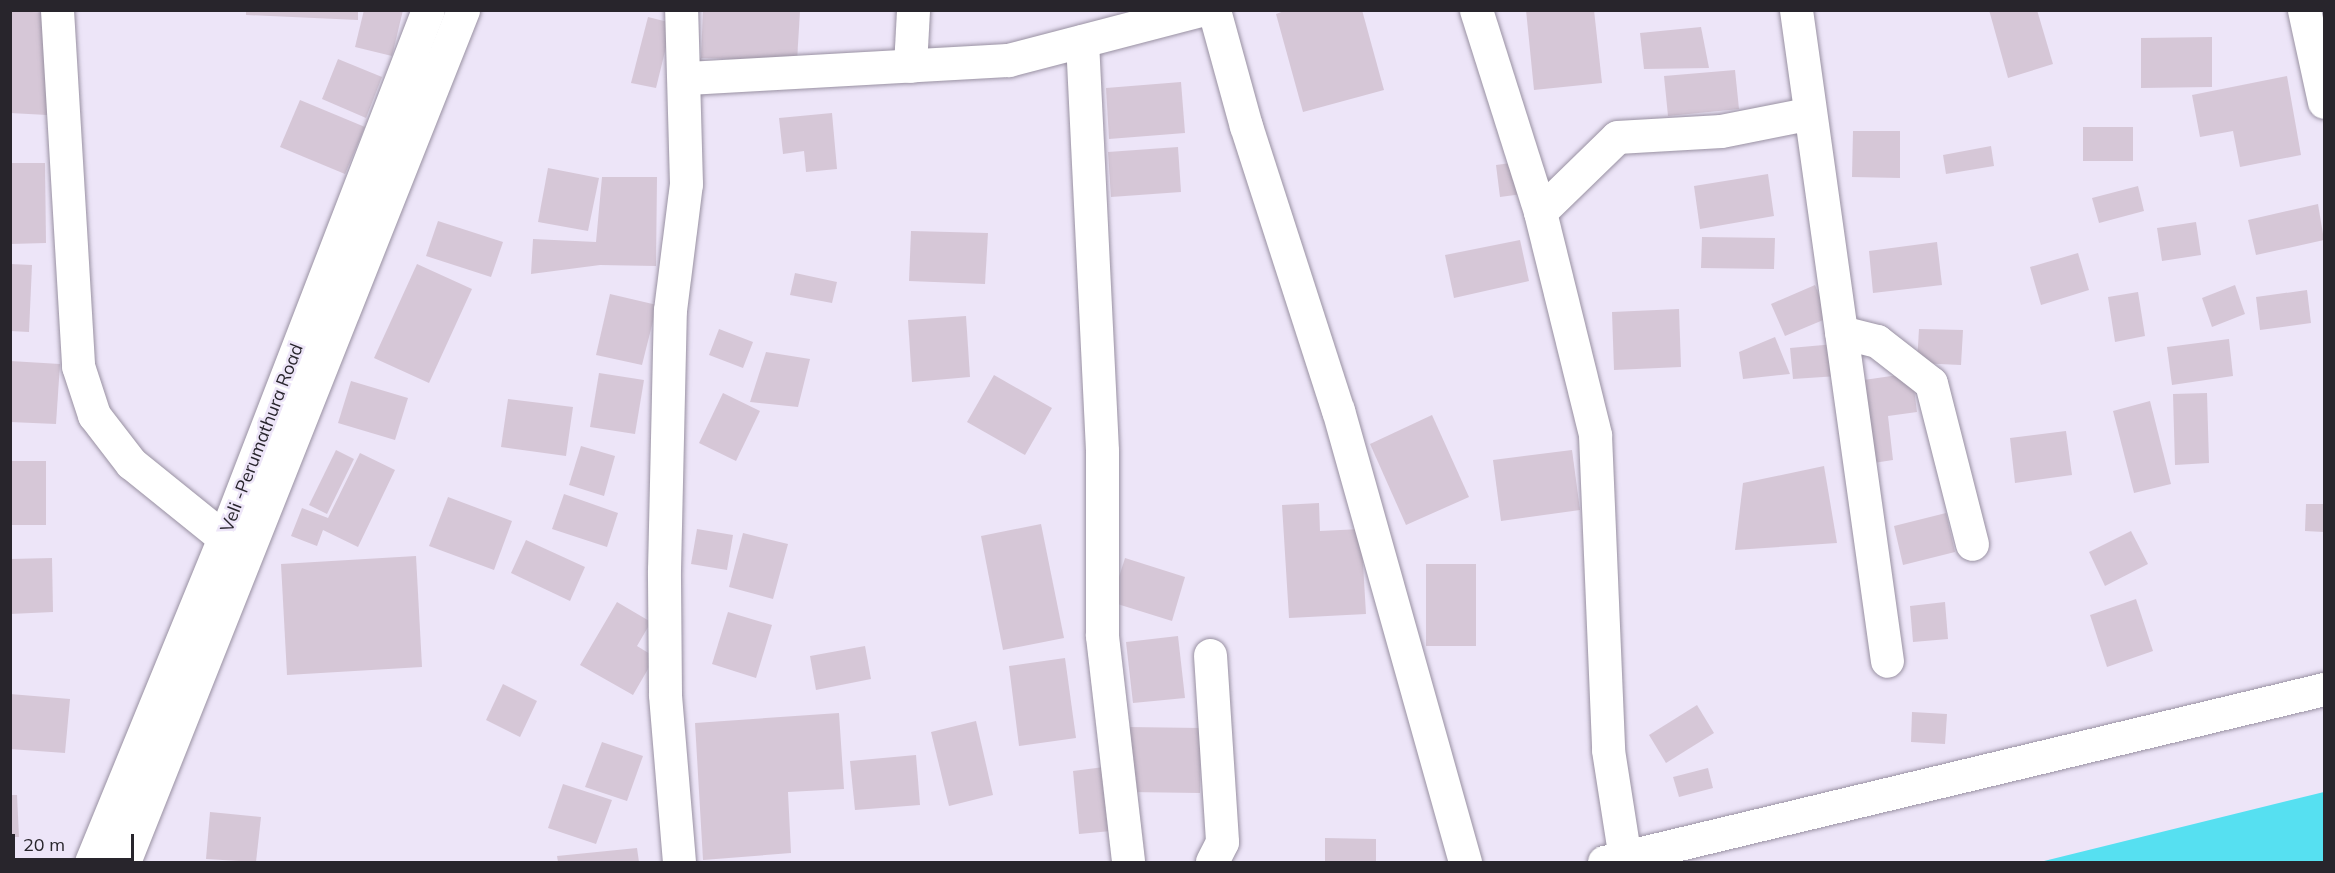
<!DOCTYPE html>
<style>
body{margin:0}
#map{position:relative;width:2335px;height:873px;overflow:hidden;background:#ede5f8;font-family:Mulish,sans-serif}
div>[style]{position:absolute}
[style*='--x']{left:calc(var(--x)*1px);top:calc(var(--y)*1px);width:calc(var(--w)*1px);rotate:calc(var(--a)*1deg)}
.water>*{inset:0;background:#56e0f1}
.building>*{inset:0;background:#d6c7d7}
.roads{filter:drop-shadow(0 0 2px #9991a2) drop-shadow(0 0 2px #9991a2)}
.minor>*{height:33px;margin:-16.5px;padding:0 16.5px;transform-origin:16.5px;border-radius:16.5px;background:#fff}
.secondary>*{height:33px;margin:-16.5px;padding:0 16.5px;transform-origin:16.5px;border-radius:16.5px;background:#fff}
span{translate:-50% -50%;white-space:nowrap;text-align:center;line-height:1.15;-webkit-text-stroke:5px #ede5f8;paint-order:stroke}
.street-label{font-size:18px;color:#28252c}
.frame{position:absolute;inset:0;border:12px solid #28252c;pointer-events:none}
.scale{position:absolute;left:12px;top:834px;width:122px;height:27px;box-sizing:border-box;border:3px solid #28252c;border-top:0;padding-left:8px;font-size:18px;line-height:21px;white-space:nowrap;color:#28252c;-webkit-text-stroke:4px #ede5f8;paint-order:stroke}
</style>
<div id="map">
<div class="water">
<div style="clip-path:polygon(2324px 792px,2324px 862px,2040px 862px)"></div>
</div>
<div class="building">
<div style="clip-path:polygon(246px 10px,358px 10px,358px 20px,246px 15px)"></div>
<div style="clip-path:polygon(364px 10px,403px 10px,392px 56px,355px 47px)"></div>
<div style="clip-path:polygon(703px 10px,800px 11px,797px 61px,701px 58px)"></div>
<div style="clip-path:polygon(1287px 10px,1362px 10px,1384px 90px,1303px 112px,1276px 14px)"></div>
<div style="clip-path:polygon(1526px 10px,1594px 10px,1602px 83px,1534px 90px)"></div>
<div style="clip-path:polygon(1989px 10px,2037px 10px,2053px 64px,2008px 78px)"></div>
<div style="clip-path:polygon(10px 11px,53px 13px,47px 115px,10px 113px)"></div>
<div style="clip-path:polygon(648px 17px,672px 23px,656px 88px,631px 83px)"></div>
<div style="clip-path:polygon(1701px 27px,1709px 68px,1644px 69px,1640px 33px)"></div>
<div style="clip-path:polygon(2212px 37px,2212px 87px,2141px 88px,2141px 38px)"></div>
<div style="clip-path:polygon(338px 59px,382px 77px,366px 118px,322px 99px)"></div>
<div style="clip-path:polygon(1735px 70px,1739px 109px,1668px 116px,1664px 76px)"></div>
<div style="clip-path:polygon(2287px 76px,2301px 155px,2240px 167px,2233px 131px,2200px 137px,2192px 95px)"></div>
<div style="clip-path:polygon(1181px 82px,1185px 133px,1109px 139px,1106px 88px)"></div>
<div style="clip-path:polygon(300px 100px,365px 127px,345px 174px,280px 147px)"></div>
<div style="clip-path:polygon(832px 113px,837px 169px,806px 172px,804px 151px,783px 154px,779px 118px)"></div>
<div style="clip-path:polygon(2083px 127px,2133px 127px,2133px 161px,2083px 161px)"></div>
<div style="clip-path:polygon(1853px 131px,1900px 131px,1900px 178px,1852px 177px)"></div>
<div style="clip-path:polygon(1991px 146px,1994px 166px,1946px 174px,1943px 155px)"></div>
<div style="clip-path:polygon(1178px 147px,1181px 192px,1111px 197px,1108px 152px)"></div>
<div style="clip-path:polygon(1540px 159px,1544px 191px,1500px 197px,1496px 165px)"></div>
<div style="clip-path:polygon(10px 163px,45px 163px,46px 243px,10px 244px)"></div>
<div style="clip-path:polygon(548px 168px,599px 178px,588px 231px,538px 222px)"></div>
<div style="clip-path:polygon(1768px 174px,1774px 216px,1700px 229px,1694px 186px)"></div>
<div style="clip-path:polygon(602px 177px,657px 177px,656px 266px,600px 265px,531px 274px,533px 239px,596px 242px)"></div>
<div style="clip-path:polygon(2138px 186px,2144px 211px,2099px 223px,2092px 198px)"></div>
<div style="clip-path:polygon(2318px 204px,2324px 240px,2256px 255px,2248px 220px)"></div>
<div style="clip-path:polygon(438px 221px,503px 242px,491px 277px,426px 256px)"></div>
<div style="clip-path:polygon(2196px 222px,2201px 255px,2162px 261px,2157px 228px)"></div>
<div style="clip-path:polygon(911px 231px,988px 233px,985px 284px,909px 281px)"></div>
<div style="clip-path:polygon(1702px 237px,1775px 238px,1774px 269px,1701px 268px)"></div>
<div style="clip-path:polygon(1520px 240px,1529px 281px,1454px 298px,1445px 255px)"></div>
<div style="clip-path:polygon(1937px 242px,1942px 285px,1873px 293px,1869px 251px)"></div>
<div style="clip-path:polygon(2078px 253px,2089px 290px,2041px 305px,2030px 267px)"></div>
<div style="clip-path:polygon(10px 264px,32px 265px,29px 332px,10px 331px)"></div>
<div style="clip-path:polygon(417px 264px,472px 289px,429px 383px,374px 358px)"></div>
<div style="clip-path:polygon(795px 273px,837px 282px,832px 303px,790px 295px)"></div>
<div style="clip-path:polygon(1815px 285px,1828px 318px,1785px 336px,1771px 304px)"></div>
<div style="clip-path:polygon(2235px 285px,2245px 314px,2212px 327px,2202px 298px)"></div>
<div style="clip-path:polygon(2307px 290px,2311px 323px,2260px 330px,2256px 297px)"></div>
<div style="clip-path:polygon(2138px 292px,2145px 336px,2115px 342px,2108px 297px)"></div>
<div style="clip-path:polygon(610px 294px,657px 305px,642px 365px,596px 355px)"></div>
<div style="clip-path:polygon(1679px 309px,1681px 367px,1614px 370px,1612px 312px)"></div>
<div style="clip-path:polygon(966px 316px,970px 377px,912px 382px,908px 320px)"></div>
<div style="clip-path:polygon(719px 329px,753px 342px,743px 368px,709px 355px)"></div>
<div style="clip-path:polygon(1919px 329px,1963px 330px,1961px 365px,1917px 363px)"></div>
<div style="clip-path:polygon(1775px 337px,1790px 374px,1743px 379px,1739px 352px)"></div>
<div style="clip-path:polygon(2229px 339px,2233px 376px,2172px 385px,2167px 347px)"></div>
<div style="clip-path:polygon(1835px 344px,1838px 376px,1793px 379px,1790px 348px)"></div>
<div style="clip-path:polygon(766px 352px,810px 359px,798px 407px,750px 402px)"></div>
<div style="clip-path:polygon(10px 361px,60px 364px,56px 424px,10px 422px)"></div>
<div style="clip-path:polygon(599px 373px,644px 380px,635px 434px,590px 427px)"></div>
<div style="clip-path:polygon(1912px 373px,1917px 412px,1888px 416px,1893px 460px,1867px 464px,1857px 381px)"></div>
<div style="clip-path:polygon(994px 375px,1052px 408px,1025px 455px,967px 422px)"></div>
<div style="clip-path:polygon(351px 381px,408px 398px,395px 440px,338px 423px)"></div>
<div style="clip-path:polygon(723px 393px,760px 411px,736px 461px,699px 443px)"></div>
<div style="clip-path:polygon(2207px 393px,2209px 463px,2175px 465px,2173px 394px)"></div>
<div style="clip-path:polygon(508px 399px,573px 407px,566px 456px,501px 447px)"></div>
<div style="clip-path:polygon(2150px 401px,2171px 484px,2134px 493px,2113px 411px)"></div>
<div style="clip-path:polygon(1432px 415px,1469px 497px,1406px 525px,1370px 444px)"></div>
<div style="clip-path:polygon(2066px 431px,2072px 475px,2015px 483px,2010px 438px)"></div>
<div style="clip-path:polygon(581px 446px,615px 456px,604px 496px,569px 485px)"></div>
<div style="clip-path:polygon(336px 450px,354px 459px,327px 514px,309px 505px)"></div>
<div style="clip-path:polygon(1572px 450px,1580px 510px,1501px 521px,1493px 460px)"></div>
<div style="clip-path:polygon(360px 453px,395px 470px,358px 547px,323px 530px,317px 546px,291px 536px,302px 508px,328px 518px)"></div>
<div style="clip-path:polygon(10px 461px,46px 461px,46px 525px,10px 525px)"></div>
<div style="clip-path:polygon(1824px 466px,1837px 543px,1735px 550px,1743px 483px)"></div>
<div style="clip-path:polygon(564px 494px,618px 513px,607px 547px,552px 529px)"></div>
<div style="clip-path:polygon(448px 497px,512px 521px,494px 570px,429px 546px)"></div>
<div style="clip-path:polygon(1319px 503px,1320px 531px,1361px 529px,1366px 614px,1289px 618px,1282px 505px)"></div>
<div style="clip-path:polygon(2306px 504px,2324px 504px,2324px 532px,2305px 531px)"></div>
<div style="clip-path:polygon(1946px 513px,1955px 552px,1903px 565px,1894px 526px)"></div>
<div style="clip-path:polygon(1041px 524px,1064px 638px,1003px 650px,981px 536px)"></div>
<div style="clip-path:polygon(697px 529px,733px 535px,727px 570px,691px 564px)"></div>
<div style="clip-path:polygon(2131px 531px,2148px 564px,2105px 586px,2089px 552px)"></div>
<div style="clip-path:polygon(743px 533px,788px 544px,773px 599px,729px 587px)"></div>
<div style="clip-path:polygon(526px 540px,585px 567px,570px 601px,511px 573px)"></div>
<div style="clip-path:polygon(416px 556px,422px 667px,287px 675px,281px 564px)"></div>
<div style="clip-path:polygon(52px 558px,53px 612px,10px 614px,10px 559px)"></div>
<div style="clip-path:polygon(1125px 558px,1185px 577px,1172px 621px,1111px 602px)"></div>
<div style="clip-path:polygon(1426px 564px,1476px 564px,1476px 646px,1426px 646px)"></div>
<div style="clip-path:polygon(2136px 599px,2153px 651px,2107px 667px,2090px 615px)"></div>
<div style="clip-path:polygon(617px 602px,651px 622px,637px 646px,655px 657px,633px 695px,580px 665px)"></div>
<div style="clip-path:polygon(1945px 602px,1948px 639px,1913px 642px,1910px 606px)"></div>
<div style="clip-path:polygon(728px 612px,772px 625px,756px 678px,712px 664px)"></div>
<div style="clip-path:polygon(1178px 636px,1185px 698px,1133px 703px,1126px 642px)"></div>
<div style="clip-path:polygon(865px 646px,871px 679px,816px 690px,810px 656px)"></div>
<div style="clip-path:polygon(1065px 658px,1076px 738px,1019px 746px,1009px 666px)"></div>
<div style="clip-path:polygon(503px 684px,537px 701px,520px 737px,486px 720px)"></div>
<div style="clip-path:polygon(10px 694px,70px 699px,65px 753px,10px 749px)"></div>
<div style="clip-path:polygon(1697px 705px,1714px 733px,1666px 763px,1649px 735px)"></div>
<div style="clip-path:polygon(1912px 712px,1947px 714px,1945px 744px,1911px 742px)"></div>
<div style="clip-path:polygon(839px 713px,844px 789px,788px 792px,791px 853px,703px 860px,695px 723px)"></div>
<div style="clip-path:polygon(976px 721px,993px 795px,949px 806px,931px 732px)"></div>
<div style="clip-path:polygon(1128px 727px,1201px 728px,1200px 793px,1128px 792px)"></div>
<div style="clip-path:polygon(602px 742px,643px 756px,627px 801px,585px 787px)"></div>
<div style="clip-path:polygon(916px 755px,920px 805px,855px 810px,850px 761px)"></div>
<div style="clip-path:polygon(1104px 767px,1111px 831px,1079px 834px,1073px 771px)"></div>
<div style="clip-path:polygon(1708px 768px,1713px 788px,1679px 797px,1673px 777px)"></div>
<div style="clip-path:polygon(563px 784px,612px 800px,596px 844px,548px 828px)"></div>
<div style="clip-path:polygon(10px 795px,17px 795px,19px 837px,10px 837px)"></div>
<div style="clip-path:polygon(210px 812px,261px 817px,256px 862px,206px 859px)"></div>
<div style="clip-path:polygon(1325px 838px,1376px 839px,1376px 862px,1325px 862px)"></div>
<div style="clip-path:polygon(637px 848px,639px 862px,558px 862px,557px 856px)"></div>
</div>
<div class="roads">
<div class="minor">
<div style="--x:57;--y:10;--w:357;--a:86.6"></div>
<div style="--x:78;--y:366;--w:52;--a:71.9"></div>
<div style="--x:94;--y:415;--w:61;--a:52.4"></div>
<div style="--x:131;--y:463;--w:119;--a:38.9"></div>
<div style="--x:1214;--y:10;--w:120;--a:74.6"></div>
<div style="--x:1246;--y:126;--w:299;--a:72.1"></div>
<div style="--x:1338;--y:410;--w:470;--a:74.3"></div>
<div style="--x:1476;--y:10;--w:212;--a:72.4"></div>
<div style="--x:1540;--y:212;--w:230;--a:76.1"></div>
<div style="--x:1595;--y:435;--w:315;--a:87.6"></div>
<div style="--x:1608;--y:750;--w:109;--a:81.1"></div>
<div style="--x:1796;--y:10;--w:657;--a:82.04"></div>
<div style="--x:2304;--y:10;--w:94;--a:77.7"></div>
<div style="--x:1082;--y:41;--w:410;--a:87.2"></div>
<div style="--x:1102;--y:451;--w:185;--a:90"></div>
<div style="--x:1102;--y:636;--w:227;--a:83.4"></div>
<div style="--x:910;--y:66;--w:56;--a:-86.9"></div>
<div style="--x:686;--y:78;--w:323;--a:-3.2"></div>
<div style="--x:1008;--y:60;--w:198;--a:-14.6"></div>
<div style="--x:1540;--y:212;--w:107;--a:-44.2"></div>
<div style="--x:1617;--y:137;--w:104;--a:-3.3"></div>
<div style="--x:1721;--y:131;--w:88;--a:-11.2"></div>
<div style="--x:1841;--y:332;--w:37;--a:14"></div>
<div style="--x:1877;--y:341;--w:68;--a:37.9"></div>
<div style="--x:1931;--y:383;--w:166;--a:75.7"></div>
<div style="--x:1210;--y:655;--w:187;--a:86.3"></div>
<div style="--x:1222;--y:842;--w:22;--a:117"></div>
<div style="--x:679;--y:862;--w:169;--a:-94.8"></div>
<div style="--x:665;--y:694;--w:124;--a:-90.5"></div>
<div style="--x:664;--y:570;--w:260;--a:-88.7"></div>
<div style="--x:670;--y:310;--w:127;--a:-82.8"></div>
<div style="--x:686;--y:184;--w:174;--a:-91.6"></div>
<div style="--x:1604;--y:862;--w:740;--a:-13.51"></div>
</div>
<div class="secondary">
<div style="--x:91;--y:862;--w:350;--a:-67.7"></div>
<div style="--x:224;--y:538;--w:566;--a:-68.88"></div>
<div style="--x:124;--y:862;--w:917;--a:-68.3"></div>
</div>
</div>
<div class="street-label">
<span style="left:262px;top:438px;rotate:-69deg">Veli -Perumathura Road</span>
</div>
<div class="frame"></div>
<div class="scale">20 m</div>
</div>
